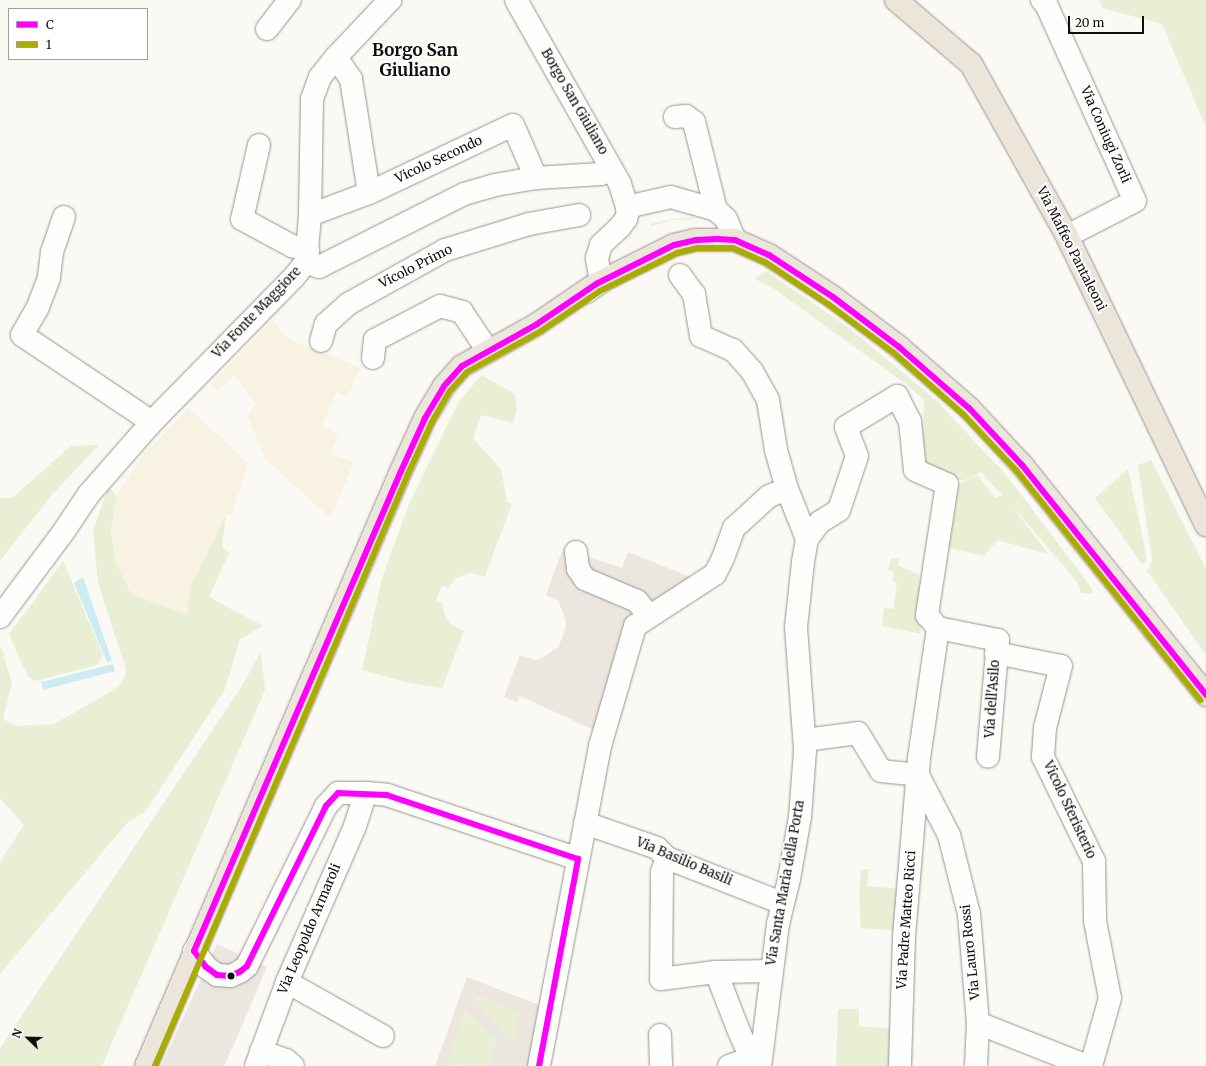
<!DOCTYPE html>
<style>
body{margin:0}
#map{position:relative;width:1206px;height:1066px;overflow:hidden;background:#fbf9f4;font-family:Merriweather,serif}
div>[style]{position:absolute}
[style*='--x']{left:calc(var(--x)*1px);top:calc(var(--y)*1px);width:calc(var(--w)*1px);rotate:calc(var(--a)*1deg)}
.farmland>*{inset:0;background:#f7f2e1}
.green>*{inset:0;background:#e8efd5}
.plaza>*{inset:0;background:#ebe7df}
.water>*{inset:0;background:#ccebf3}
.roads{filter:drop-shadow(0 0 1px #959492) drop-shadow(0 0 1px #959492)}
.minor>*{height:22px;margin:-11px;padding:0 11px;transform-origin:11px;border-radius:11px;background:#fefefd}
.major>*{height:22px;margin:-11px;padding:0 11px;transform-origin:11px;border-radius:11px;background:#ebe5da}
.bus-1>*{height:6px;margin:-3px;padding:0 3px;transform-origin:3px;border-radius:3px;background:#f0f}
.bus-2>*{height:6px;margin:-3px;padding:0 3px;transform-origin:3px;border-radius:3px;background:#abab05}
.dots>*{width:11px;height:11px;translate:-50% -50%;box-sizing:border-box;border:2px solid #fff;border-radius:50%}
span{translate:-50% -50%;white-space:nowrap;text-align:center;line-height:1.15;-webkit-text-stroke:4px #fff;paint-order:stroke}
.street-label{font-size:13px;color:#0e0e0e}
.district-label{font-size:17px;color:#0e0e0e;font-weight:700}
.legend{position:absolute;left:8px;top:8px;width:140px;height:52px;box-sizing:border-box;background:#fff;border:1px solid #9f9f9f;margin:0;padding:5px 7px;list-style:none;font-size:12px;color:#0e0e0e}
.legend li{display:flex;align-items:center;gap:8px;height:20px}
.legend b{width:20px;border:1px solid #9f9f9f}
.north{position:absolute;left:8px;top:1018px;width:40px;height:40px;-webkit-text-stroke:3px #fff;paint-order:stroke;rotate:293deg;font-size:11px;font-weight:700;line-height:16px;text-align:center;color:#0e0e0e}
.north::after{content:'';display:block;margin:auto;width:14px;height:18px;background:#0e0e0e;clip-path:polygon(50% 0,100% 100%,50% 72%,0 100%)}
.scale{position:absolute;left:1068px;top:16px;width:76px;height:18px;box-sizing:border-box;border:2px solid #0e0e0e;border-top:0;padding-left:5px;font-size:12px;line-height:14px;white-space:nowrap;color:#0e0e0e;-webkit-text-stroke:3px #fff;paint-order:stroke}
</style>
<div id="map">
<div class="farmland">
<div style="clip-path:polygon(273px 320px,288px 339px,360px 367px,348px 397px,336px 392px,322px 426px,338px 434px,330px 454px,354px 462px,331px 518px,265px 459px,248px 416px,256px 404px,235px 375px,218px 391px,210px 384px)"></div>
<div style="clip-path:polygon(189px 408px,248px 463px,232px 515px,226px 514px,191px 586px,187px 615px,131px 595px,116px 563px,111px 532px,116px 496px,139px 459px)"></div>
</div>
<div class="green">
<div style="clip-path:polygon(1099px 0,1206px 0,1206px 127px,1162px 24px,1102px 8px)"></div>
<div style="clip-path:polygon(694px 217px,694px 219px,673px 220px,651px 226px,650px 224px,673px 219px)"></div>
<div style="clip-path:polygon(766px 271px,849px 328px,936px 400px,1008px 477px,1093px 590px,1092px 594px,1081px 593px,1077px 582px,1010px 503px,1048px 554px,997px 540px,985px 556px,948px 548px,959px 484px,977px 475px,996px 498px,1002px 495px,981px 472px,963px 481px,923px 465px,924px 400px,906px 384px,773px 288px,755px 279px)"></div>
<div style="clip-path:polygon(482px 375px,515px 394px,517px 410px,513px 423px,481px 415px,473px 438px,501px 469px,507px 502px,512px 504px,485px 576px,470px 573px,456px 578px,449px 588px,442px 586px,436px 601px,442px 603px,445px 615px,452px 625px,464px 631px,442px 688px,410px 683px,362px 670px,382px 578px,409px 504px,459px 401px)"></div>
<div style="clip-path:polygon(99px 445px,51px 496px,0 561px,0 498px,12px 498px,71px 446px)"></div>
<div style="clip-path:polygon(1151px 460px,1206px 569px,1206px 655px,1147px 571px,1152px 561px,1138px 465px)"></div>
<div style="clip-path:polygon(1128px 469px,1146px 554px,1146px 562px,1142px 564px,1095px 498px)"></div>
<div style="clip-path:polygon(109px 486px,116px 496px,111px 532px,116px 563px,131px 594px,187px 615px,191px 586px,226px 514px,222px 547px,229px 553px,209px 597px,263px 626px,240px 639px,225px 689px,146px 811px,127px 823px,0 974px,0 862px,24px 825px,0 798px,0 648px,1px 646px,12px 683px,3px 719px,17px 726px,54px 724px,107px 694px,123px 682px,126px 670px,98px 582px,93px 530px)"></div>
<div style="clip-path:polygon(891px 558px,899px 559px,899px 566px,919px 574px,921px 634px,882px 626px,884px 608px,893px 609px,897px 583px,892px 581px,894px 571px,888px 570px)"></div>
<div style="clip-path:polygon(63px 561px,103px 655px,98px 665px,35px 681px,28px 677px,9px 634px)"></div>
<div style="clip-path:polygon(261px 652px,265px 690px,102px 1066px,0 1066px,0 1048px,240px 689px)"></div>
<div style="clip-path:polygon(861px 869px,869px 869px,867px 886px,902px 889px,900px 931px,861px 928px,859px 895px)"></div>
<div style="clip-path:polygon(470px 994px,521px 1012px,513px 1046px)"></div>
<div style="clip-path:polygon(838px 1009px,859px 1009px,859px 1026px,895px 1029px,893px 1066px,836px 1066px)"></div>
<div style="clip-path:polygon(464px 1012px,496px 1038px,488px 1064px,446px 1066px)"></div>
</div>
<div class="plaza">
<div style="clip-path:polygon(563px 548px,622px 568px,628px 552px,693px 578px,645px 632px,638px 649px,596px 731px,520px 696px,517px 702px,504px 697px,520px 655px,535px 660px,542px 658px,558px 647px,563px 636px,566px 624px,564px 615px,558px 601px,546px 595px)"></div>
<div style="clip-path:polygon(217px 944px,267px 967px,235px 1042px,224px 1066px,161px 1066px)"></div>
<div style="clip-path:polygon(evenodd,467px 977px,542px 1006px,548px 1066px,458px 1066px,488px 1064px,496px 1039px,465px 1012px,446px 1066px,435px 1066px,467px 977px,471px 994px,520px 1012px,513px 1045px,471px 994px)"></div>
</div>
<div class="water">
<div style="clip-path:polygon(83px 577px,112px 661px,107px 662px,74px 583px)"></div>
<div style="clip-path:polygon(113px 664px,115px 671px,43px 690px,41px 682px)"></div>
</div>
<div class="roads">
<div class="minor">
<div style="--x:516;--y:0;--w:211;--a:60.5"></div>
<div style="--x:620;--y:184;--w:28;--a:73"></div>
<div style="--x:628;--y:211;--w:8;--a:104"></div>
<div style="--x:626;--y:219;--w:10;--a:127"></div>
<div style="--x:620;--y:227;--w:26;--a:137"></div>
<div style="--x:601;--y:245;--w:14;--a:107"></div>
<div style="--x:597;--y:258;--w:24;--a:81"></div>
<div style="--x:601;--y:282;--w:18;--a:146"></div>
<div style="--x:1042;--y:0;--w:6;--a:45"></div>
<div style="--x:1046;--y:4;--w:216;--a:65.7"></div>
<div style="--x:1135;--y:201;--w:76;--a:152.8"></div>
<div style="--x:267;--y:29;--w:37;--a:-52"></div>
<div style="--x:336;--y:57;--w:27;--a:56"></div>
<div style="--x:351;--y:79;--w:115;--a:81"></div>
<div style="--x:675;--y:117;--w:11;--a:-5"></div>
<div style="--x:686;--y:116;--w:10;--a:37"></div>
<div style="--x:694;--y:122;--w:91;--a:76"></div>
<div style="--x:259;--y:145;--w:76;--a:102.9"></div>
<div style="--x:242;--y:219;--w:57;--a:28.4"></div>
<div style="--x:292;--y:246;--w:17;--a:17"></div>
<div style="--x:627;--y:207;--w:45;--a:-12.8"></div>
<div style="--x:671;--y:197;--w:47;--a:16.1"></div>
<div style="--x:716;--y:210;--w:13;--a:42"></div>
<div style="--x:726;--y:219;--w:23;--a:67"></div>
<div style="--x:310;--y:215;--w:63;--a:-20.4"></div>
<div style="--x:369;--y:193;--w:159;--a:-25.3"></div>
<div style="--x:513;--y:125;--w:58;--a:66.5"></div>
<div style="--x:64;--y:217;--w:37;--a:109"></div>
<div style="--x:52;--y:252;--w:26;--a:97"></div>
<div style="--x:49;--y:278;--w:31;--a:111"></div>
<div style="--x:38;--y:307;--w:32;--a:120"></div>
<div style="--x:22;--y:335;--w:156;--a:33.8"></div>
<div style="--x:306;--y:262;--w:14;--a:21"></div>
<div style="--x:319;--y:267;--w:162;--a:-26.7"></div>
<div style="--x:464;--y:194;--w:32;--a:-16"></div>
<div style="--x:495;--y:185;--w:42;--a:-9.7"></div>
<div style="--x:536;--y:178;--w:65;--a:-3.5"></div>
<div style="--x:601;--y:174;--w:12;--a:-24"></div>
<div style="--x:680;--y:275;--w:24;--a:54"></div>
<div style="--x:694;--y:294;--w:43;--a:80.5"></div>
<div style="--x:701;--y:336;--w:35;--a:24"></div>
<div style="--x:733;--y:350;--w:28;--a:48"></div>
<div style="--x:752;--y:371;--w:33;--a:61"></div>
<div style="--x:768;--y:400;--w:51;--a:80.9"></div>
<div style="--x:776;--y:450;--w:41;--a:74.2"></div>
<div style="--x:787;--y:489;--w:54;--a:68.2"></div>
<div style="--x:807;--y:539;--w:23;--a:100"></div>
<div style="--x:803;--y:562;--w:65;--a:96.1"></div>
<div style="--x:796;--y:627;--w:124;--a:85.8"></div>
<div style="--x:805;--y:751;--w:66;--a:94.3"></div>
<div style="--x:800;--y:817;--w:63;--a:100.1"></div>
<div style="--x:789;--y:879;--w:46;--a:103.7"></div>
<div style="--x:778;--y:924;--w:143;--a:97.2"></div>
<div style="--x:321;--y:341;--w:18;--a:-74"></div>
<div style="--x:326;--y:324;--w:30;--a:-42"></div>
<div style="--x:348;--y:304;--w:111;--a:-29.1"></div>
<div style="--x:445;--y:250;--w:88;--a:-17.2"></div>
<div style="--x:529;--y:224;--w:51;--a:-10.2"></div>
<div style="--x:373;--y:358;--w:18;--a:-84"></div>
<div style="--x:375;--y:340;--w:73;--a:-27.6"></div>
<div style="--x:440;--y:306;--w:23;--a:15"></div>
<div style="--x:462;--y:312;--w:47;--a:56.3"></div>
<div style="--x:807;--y:539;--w:21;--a:-53"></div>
<div style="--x:820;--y:522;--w:22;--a:-32"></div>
<div style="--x:839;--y:510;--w:57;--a:-71.6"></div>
<div style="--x:857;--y:456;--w:31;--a:-111"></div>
<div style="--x:846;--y:427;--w:60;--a:-31.3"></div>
<div style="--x:897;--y:396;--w:28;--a:63"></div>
<div style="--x:910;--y:421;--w:49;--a:84.2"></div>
<div style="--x:915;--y:470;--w:35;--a:24"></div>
<div style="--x:947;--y:484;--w:133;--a:98.7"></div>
<div style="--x:927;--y:615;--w:17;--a:50"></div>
<div style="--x:938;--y:628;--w:131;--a:98.3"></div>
<div style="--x:919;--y:758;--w:180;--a:94.8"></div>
<div style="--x:904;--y:937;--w:129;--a:91.8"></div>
<div style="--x:576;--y:552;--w:17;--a:83"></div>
<div style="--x:578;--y:569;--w:12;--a:55"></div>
<div style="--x:585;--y:579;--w:56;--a:22.9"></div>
<div style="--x:637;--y:601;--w:19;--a:51"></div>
<div style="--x:0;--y:617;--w:107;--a:-53.3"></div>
<div style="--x:64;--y:531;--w:45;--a:-56"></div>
<div style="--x:89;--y:494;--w:96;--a:-48.8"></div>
<div style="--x:152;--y:422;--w:203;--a:-45.6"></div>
<div style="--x:294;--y:277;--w:19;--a:-51"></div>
<div style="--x:306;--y:262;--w:47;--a:-85.1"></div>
<div style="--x:310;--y:215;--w:116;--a:-89"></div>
<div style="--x:312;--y:99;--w:23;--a:-70"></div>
<div style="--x:320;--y:77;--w:26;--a:-51"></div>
<div style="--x:336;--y:57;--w:79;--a:-46.5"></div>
<div style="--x:938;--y:628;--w:61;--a:11.3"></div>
<div style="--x:998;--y:640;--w:117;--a:94.9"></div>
<div style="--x:996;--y:653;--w:66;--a:11.3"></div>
<div style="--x:1061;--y:666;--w:64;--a:104.5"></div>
<div style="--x:1045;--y:728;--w:29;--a:94"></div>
<div style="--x:1043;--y:757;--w:116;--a:63.9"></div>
<div style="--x:1094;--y:861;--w:60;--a:89"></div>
<div style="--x:1095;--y:921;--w:78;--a:79"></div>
<div style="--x:1110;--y:998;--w:71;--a:105.6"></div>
<div style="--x:805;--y:740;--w:53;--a:-7.5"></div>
<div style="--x:858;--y:733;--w:44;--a:58.8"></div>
<div style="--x:881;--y:771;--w:37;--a:6"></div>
<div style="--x:918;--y:775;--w:68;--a:62.7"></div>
<div style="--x:949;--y:835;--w:81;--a:75.8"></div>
<div style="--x:969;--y:914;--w:109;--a:85.3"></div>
<div style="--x:978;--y:1023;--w:43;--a:92.7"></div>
<div style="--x:585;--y:823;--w:76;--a:19.1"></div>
<div style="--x:657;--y:848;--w:14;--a:45"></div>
<div style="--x:667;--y:858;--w:123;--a:21.4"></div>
<div style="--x:667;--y:858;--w:15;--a:110"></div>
<div style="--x:662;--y:872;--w:107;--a:90.5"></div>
<div style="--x:661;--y:979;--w:55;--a:-7.3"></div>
<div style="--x:716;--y:972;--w:61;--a:68.9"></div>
<div style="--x:738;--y:1029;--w:32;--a:66"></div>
<div style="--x:194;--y:951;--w:20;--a:53"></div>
<div style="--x:206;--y:967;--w:14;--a:36"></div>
<div style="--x:217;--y:975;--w:14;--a:4"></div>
<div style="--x:231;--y:976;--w:11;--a:-27"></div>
<div style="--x:241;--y:971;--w:8;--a:-40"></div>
<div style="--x:247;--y:966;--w:178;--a:-63.7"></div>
<div style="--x:326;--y:806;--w:18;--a:-47"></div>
<div style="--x:338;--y:793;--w:28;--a:0"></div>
<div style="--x:366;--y:793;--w:21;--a:5"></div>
<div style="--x:387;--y:795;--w:201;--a:18.5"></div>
<div style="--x:716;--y:972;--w:55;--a:-1"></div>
<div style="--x:287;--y:982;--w:110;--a:29.4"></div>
<div style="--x:978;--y:1023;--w:117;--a:21.5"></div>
<div style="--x:660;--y:1035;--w:31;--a:88"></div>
<div style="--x:261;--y:1051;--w:27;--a:20"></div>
<div style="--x:286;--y:1060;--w:9;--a:41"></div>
<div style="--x:256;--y:1066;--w:90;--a:-69.7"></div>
<div style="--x:287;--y:982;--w:170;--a:-66.4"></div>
<div style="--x:355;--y:826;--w:35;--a:-72"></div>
<div style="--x:539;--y:1066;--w:326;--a:-79.2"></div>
<div style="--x:600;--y:746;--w:125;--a:-73.7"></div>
<div style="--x:635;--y:626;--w:95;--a:-33"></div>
<div style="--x:715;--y:574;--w:18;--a:-63"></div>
<div style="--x:723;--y:558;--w:32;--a:-70"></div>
<div style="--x:734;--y:528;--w:47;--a:-42.4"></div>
<div style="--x:769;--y:496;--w:19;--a:-21"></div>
<div style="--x:729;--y:1066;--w:34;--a:-19"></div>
</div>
<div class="major">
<div style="--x:896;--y:0;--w:99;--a:40.5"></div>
<div style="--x:971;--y:64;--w:197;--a:60.8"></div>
<div style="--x:1067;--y:236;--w:321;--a:64.3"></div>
<div style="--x:146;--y:1066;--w:647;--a:-66.8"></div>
<div style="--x:401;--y:471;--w:58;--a:-65.6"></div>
<div style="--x:425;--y:418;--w:37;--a:-59"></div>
<div style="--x:444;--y:386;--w:27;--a:-48"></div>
<div style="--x:462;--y:366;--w:86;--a:-29.2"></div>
<div style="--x:537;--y:324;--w:71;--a:-34.1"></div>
<div style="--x:596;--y:284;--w:87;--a:-26.6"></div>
<div style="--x:674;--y:245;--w:23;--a:-13"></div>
<div style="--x:696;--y:240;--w:39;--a:0"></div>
<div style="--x:735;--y:240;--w:37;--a:24"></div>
<div style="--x:769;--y:255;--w:77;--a:33.3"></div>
<div style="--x:833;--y:297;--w:83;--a:37.1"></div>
<div style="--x:899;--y:347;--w:93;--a:41.1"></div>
<div style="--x:969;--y:408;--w:78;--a:47.1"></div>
<div style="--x:1022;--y:465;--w:295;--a:51.3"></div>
</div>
</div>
<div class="bus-1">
<div style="--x:539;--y:1066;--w:211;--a:-79.3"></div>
<div style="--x:578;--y:859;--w:201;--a:-161.5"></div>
<div style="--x:387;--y:795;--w:49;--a:-177.7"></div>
<div style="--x:338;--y:793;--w:18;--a:133"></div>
<div style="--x:326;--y:806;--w:178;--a:116.3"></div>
<div style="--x:247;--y:966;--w:8;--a:140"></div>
<div style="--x:241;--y:971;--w:11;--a:153"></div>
<div style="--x:231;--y:976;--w:14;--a:-176"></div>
<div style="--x:217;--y:975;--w:14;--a:-144"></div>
<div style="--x:206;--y:967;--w:20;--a:-127"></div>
<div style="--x:194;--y:951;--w:523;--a:-66.67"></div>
<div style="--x:401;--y:471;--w:58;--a:-65.6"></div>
<div style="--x:425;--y:418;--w:37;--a:-59"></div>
<div style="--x:444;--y:386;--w:27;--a:-48"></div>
<div style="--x:462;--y:366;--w:86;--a:-29.2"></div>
<div style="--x:537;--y:324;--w:71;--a:-34.1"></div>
<div style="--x:596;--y:284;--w:87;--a:-26.6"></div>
<div style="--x:674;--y:245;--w:23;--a:-13"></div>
<div style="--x:696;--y:240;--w:21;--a:-3"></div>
<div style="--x:717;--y:239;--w:18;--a:3"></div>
<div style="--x:735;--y:240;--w:37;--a:24"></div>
<div style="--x:769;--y:255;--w:77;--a:33.3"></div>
<div style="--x:833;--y:297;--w:83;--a:37.1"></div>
<div style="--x:899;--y:347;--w:93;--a:41.1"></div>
<div style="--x:969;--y:408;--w:78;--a:47.1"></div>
<div style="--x:1022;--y:465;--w:295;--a:51.3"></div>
</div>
<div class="bus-2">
<div style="--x:155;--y:1066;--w:644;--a:-66.86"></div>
<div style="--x:408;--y:474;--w:57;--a:-65.2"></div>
<div style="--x:432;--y:422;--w:36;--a:-60"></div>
<div style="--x:450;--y:391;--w:25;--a:-48"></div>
<div style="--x:467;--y:372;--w:85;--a:-29"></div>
<div style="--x:541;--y:331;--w:71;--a:-34.1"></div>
<div style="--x:600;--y:291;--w:86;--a:-26.3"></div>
<div style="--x:677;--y:253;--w:21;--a:-14"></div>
<div style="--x:697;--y:248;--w:36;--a:0"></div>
<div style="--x:733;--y:248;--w:35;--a:24"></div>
<div style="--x:765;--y:262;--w:76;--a:33.7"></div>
<div style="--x:828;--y:304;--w:82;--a:36.6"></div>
<div style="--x:894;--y:353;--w:92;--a:41.5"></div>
<div style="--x:963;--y:414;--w:77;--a:46.6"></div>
<div style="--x:1016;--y:470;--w:295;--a:51.3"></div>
</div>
<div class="dots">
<div style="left:231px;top:976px;background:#0e0e0e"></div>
</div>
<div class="street-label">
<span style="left:574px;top:102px;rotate:60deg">Borgo San Giuliano</span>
<span style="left:1105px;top:135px;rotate:66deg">Via Coniugi Zorli</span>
<span style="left:439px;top:160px;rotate:-25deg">Vicolo Secondo</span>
<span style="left:1071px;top:249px;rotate:63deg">Via Maffeo Pantaleoni</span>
<span style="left:416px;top:267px;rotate:-27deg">Vicolo Primo</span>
<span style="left:257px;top:313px;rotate:-46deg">Via Fonte Maggiore</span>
<span style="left:993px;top:699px;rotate:-86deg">Via dell'Asilo</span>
<span style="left:1069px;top:810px;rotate:65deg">Vicolo Sferisterio</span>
<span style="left:684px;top:862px;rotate:23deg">Via Basilio Basili</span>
<span style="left:786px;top:883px;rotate:-80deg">Via Santa Maria della Porta</span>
<span style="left:907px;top:920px;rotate:-86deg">Via Padre Matteo Ricci</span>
<span style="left:310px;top:929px;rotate:-67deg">Via Leopoldo Armaroli</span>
<span style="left:971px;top:952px;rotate:-96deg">Via Lauro Rossi</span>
</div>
<div class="district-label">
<span style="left:415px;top:61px">Borgo San<br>Giuliano</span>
</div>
<ul class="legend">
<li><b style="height:5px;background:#f0f"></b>C</li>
<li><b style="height:5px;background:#abab05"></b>1</li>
</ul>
<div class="north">N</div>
<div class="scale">20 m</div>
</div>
